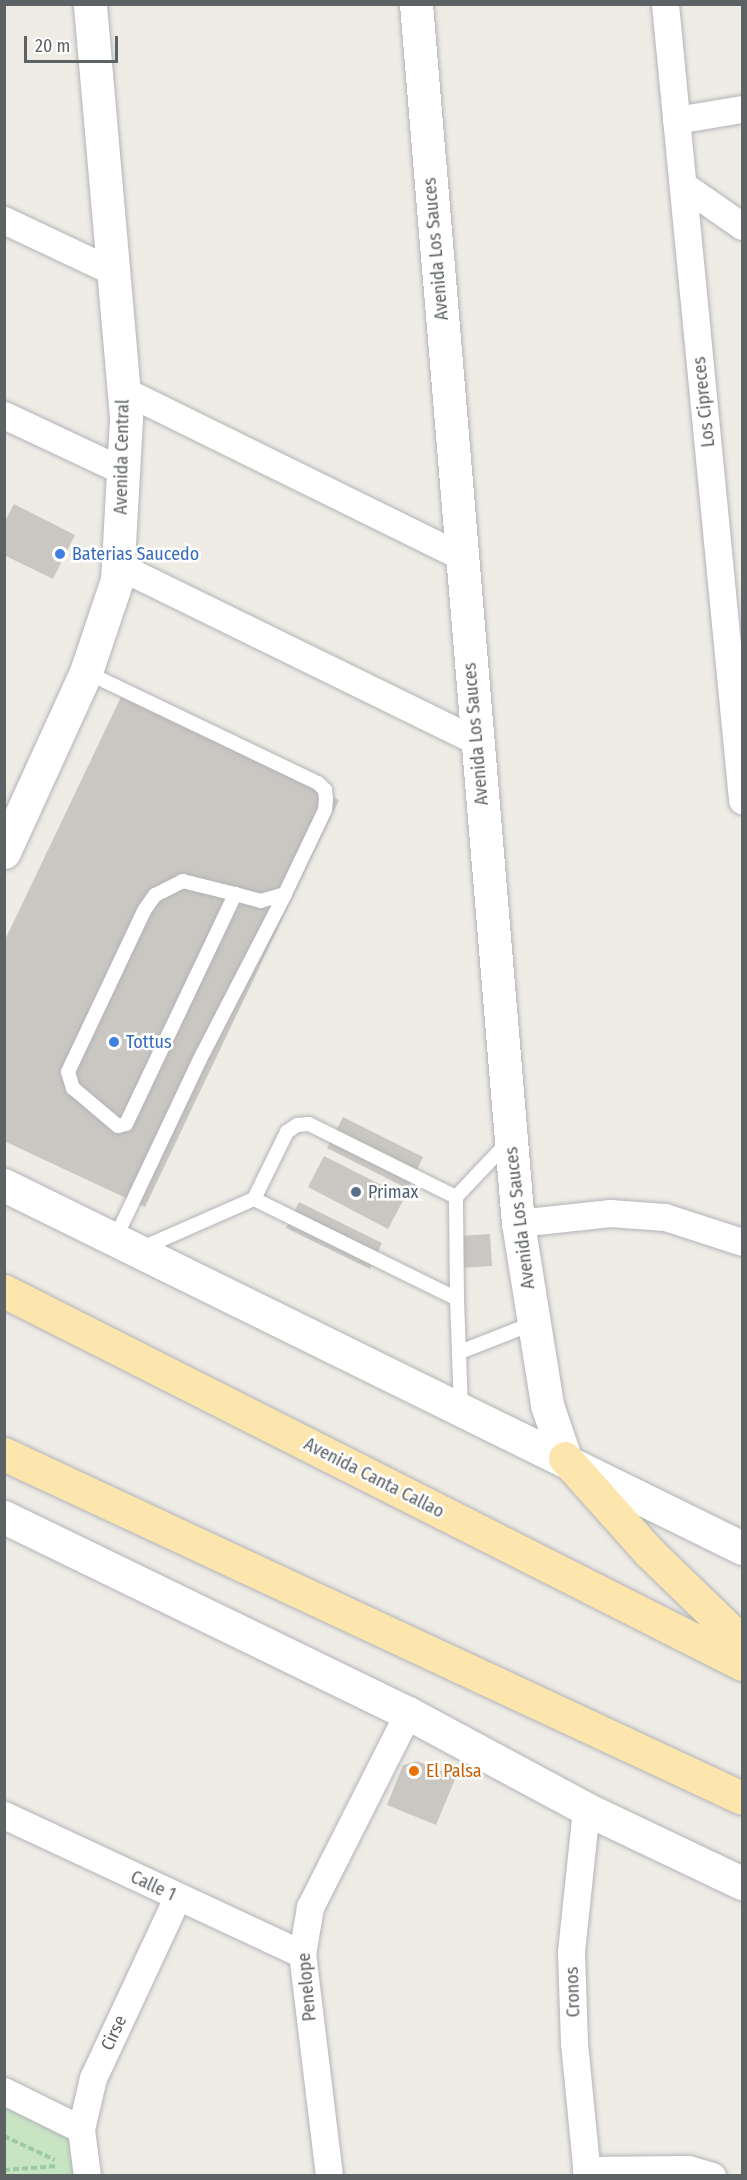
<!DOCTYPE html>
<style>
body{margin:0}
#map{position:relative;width:747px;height:2180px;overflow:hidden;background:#efece6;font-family:"Fira Sans Condensed",sans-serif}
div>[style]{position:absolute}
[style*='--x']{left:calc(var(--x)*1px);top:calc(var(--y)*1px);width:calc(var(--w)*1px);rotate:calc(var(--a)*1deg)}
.green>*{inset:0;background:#c8e5c3}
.building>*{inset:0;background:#cac7c2}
.path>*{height:4px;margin-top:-2px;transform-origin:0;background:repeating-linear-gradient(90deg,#9ec9a5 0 6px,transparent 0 9px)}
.roads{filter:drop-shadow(0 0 2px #b1b4b7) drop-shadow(0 0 2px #b1b4b7)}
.lane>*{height:14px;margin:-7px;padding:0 7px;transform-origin:7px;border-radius:7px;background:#fff}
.street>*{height:27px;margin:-13.5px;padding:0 13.5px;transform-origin:13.5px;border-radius:13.5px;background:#fff}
.secondary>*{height:33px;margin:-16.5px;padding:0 16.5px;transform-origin:16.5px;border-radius:16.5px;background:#fff}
.primary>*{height:33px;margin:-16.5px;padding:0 16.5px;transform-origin:16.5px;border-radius:16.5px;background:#fce6ae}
.dots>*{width:16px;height:16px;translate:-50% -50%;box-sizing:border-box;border:3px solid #fff;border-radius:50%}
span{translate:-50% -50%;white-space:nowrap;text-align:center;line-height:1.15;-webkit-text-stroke:5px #fff;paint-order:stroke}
.street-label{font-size:18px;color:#5d6265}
.shop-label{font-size:18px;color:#366cbe}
.left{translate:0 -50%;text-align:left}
.service-label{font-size:18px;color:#4e5e75}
.food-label{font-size:18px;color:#c56008}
.frame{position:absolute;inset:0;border:6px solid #5d6265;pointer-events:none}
.scale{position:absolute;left:24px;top:36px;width:94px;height:27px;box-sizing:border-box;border:3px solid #5d6265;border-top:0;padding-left:8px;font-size:18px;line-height:21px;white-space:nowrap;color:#5d6265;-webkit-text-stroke:4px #fff;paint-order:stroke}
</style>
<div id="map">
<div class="green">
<div style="clip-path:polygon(4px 2107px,71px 2139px,75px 2175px,5px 2175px)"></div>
</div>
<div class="building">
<div style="clip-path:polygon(14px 504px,75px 535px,53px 579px,4px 555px,4px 523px)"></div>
<div style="clip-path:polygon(121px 697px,339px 800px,145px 1207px,4px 1141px,4px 942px)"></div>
<div style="clip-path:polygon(343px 1117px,423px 1157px,408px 1189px,327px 1148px)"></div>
<div style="clip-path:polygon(324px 1156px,405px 1197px,388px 1229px,308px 1187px)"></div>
<div style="clip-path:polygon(299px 1202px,382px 1243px,370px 1269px,286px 1228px)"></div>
<div style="clip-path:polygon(490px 1234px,492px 1266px,461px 1268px,459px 1236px)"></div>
<div style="clip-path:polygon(417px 1761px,456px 1777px,436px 1825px,387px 1805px,403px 1765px)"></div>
</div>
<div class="path">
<div style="--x:4;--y:2136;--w:56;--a:25.2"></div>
<div style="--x:4;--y:2170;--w:53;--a:-4.3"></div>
</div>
<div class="roads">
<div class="lane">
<div style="--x:86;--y:672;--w:257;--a:25.6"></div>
<div style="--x:318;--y:783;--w:10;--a:45"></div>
<div style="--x:325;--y:790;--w:9;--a:84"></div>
<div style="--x:326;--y:799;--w:11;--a:95"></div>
<div style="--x:325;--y:810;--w:93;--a:115.5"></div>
<div style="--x:285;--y:894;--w:25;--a:164"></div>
<div style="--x:261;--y:901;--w:27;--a:-165"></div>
<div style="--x:235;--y:894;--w:54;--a:-166"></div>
<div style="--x:183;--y:881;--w:31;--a:153"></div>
<div style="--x:155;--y:895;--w:19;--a:125"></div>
<div style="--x:144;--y:911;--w:178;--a:115.3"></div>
<div style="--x:68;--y:1072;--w:17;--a:73"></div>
<div style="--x:73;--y:1088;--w:59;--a:40.2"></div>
<div style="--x:118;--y:1126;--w:8;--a:-14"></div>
<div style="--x:126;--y:1124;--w:255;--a:-64.6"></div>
<div style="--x:254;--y:1199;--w:75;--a:-63.8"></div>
<div style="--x:287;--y:1132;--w:12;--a:-35"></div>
<div style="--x:297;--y:1125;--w:12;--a:-5"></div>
<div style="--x:309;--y:1124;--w:164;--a:26.4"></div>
<div style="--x:115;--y:1239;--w:199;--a:-64.7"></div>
<div style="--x:200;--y:1059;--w:186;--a:-62.7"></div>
<div style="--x:140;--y:1249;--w:124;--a:-23.7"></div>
<div style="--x:254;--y:1199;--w:226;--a:26.2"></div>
<div style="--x:457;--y:1299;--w:109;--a:87.9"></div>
<div style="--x:457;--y:1299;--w:102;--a:-90.6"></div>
<div style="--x:456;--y:1197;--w:76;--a:-46.6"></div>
<div style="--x:460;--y:1352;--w:79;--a:-21.4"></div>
</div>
<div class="street">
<div style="--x:665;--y:4;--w:800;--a:84.47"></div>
<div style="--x:676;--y:120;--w:67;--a:-9.5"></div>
<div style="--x:683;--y:185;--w:72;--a:34.8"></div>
<div style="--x:4;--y:220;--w:122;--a:25.3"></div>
<div style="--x:123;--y:390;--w:376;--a:26.2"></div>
<div style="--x:4;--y:415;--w:134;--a:25.2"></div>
<div style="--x:117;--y:565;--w:400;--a:26.1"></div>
<div style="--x:518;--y:1223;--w:93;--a:-6.2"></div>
<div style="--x:610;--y:1213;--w:55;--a:4.2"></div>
<div style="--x:665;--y:1217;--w:81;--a:18"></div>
<div style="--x:586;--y:1809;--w:144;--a:96"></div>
<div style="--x:571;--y:1952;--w:91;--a:88.1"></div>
<div style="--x:574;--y:2043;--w:134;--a:84.4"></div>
<div style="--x:4;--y:1815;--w:329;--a:25"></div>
<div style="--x:4;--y:2091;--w:86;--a:26.3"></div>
<div style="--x:586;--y:2170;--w:102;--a:-0.6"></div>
<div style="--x:688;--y:2169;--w:25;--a:16"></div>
<div style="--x:87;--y:2176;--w:47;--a:-97.3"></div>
<div style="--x:81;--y:2129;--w:52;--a:-76.8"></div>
<div style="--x:93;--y:2078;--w:199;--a:-65"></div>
<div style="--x:329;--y:2176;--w:224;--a:-96.9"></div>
<div style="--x:302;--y:1954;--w:48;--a:-80.3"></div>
<div style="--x:310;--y:1907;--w:217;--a:-63.2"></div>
</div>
<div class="secondary">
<div style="--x:416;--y:4;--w:1223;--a:85.22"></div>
<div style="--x:518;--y:1223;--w:184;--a:80.9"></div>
<div style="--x:547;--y:1405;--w:56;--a:71.2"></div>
<div style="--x:4;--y:852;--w:198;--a:-65.5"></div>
<div style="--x:86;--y:672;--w:97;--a:-71.4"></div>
<div style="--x:117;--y:580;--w:163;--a:-86.8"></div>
<div style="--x:126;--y:417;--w:415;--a:-95"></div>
<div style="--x:4;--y:1185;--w:822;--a:26.19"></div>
<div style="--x:4;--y:1517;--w:449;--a:25.9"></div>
<div style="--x:408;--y:1713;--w:202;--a:28.3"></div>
<div style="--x:586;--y:1809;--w:173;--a:25.4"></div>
</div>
<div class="primary">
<div style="--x:4;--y:1291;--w:827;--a:26.81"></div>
<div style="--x:4;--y:1454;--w:814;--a:24.99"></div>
<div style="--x:565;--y:1458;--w:127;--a:48.2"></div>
<div style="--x:650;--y:1553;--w:128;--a:44.1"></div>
</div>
</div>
<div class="dots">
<div style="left:60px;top:554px;background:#3f7fe0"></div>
<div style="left:114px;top:1042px;background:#3f7fe0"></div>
<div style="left:356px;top:1192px;background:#5c6f8a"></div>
<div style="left:414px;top:1771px;background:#e8710a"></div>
</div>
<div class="street-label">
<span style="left:436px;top:249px;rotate:-95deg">Avenida Los Sauces</span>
<span style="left:704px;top:402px;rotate:-96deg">Los Cipreces</span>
<span style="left:122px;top:457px;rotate:-89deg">Avenida Central</span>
<span style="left:476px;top:734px;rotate:-95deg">Avenida Los Sauces</span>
<span style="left:520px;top:1218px;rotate:-97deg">Avenida Los Sauces</span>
<span style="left:374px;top:1478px;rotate:27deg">Avenida Canta Callao</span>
<span style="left:153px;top:1886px;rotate:25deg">Calle 1</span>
<span style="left:307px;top:1987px;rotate:-95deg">Penelope</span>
<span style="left:573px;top:1992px;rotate:-92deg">Cronos</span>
<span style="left:114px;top:2033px;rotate:-65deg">Cirse</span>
</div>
<div class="shop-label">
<span class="left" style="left:72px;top:554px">Baterias Saucedo</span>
<span class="left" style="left:126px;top:1042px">Tottus</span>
</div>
<div class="service-label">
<span class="left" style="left:368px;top:1192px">Primax</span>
</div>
<div class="food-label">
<span class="left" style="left:426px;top:1771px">El Palsa</span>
</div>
<div class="frame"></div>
<div class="scale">20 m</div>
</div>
